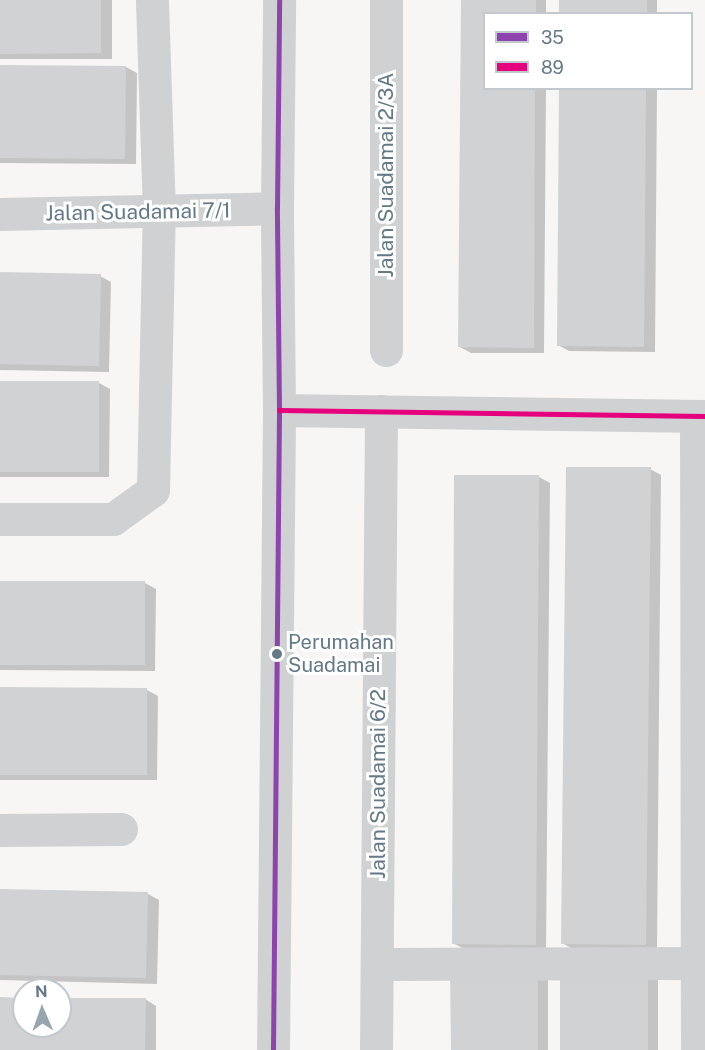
<!DOCTYPE html>
<style>
body{margin:0}
#map{position:relative;width:705px;height:1050px;overflow:hidden;background:#f7f6f5;font-family:"Public Sans",sans-serif}
div>[style]{position:absolute}
[style*='--x']{left:calc(var(--x)*1px);top:calc(var(--y)*1px);width:calc(var(--w)*1px);rotate:calc(var(--a)*1deg)}
.shadow>*{inset:0;background:#0003}
.building>*{inset:0;background:#d1d2d3}
.minor>*{height:33px;margin:-16.5px;padding:0 16.5px;transform-origin:16.5px;border-radius:16.5px;background:#d0d1d2}
.bus-1>*{height:4.5px;margin:-2.25px;padding:0 2.25px;transform-origin:2.25px;border-radius:2.25px;background:#8e44ad}
.bus-2>*{height:4.5px;margin:-2.25px;padding:0 2.25px;transform-origin:2.25px;border-radius:2.25px;background:#e5007d}
.dots>*{width:16px;height:16px;translate:-50% -50%;box-sizing:border-box;border:3px solid #fff;border-radius:50%}
span{translate:-50% -50%;white-space:nowrap;text-align:center;line-height:1.15;-webkit-text-stroke:6px #fff;paint-order:stroke}
.bus-label{font-size:20px;color:#647988}
.left{translate:0 -50%;text-align:left}
.street-label{font-size:21px;color:#647988}
.legend{position:absolute;left:483px;top:12px;width:210px;height:78px;box-sizing:border-box;background:#fff;border:2px solid #c1c9cf;margin:0;padding:8px 10px;list-style:none;font-size:18px;color:#647988}
.legend li{display:flex;align-items:center;gap:12px;height:30px}
.legend b{width:30px;border:2px solid #c1c9cf}
.north{position:absolute;left:12px;top:978px;width:60px;height:60px;box-sizing:border-box;background:#fff;border:2px solid #c1c9cf;border-radius:50%;rotate:358deg;font-size:16px;font-weight:700;line-height:24px;text-align:center;color:#647988}
.north::after{content:'';display:block;margin:auto;width:21px;height:27px;background:#97a5ae;clip-path:polygon(50% 0,100% 100%,50% 72%,0 100%)}
</style>
<div id="map">
<div class="shadow">
<div style="clip-path:polygon(0 0,112px 0,112px 59px,0 59px)"></div>
<div style="clip-path:polygon(463px 0,546px 0,546px 14px,484px 14px,484px 88px,546px 88px,544px 353px,471px 353px,460px 347px)"></div>
<div style="clip-path:polygon(561px 0,657px 0,657px 14px,561px 14px)"></div>
<div style="clip-path:polygon(0 66px,126px 67px,137px 73px,136px 164px,0 163px)"></div>
<div style="clip-path:polygon(560px 88px,657px 88px,655px 352px,569px 351px,558px 345px)"></div>
<div style="clip-path:polygon(0 274px,100px 276px,111px 282px,109px 372px,0 370px)"></div>
<div style="clip-path:polygon(0 382px,99px 383px,110px 389px,109px 477px,0 477px)"></div>
<div style="clip-path:polygon(650px 469px,661px 475px,657px 950px,573px 949px,562px 943px)"></div>
<div style="clip-path:polygon(539px 477px,550px 483px,546px 950px,464px 949px,453px 943px)"></div>
<div style="clip-path:polygon(0 582px,145px 583px,156px 589px,155px 671px,0 670px)"></div>
<div style="clip-path:polygon(0 689px,147px 690px,158px 696px,157px 780px,0 780px)"></div>
<div style="clip-path:polygon(0 891px,148px 894px,159px 900px,157px 984px,0 980px)"></div>
<div style="clip-path:polygon(452px 973px,548px 979px,548px 1050px,452px 1050px)"></div>
<div style="clip-path:polygon(562px 973px,658px 979px,658px 1050px,562px 1050px)"></div>
<div style="clip-path:polygon(0 999px,24px 999px,24px 1026px,60px 1026px,60px 999px,145px 999px,156px 1006px,156px 1050px,0 1050px)"></div>
</div>
<div class="building">
<div style="clip-path:polygon(0 0,101px 0,101px 53px,0 54px)"></div>
<div style="clip-path:polygon(461px 0,536px 0,536px 14px,484px 14px,484px 88px,535px 88px,534px 348px,458px 347px)"></div>
<div style="clip-path:polygon(559px 0,647px 0,647px 14px,559px 14px)"></div>
<div style="clip-path:polygon(0 65px,126px 66px,125px 159px,0 158px)"></div>
<div style="clip-path:polygon(559px 88px,646px 88px,644px 347px,557px 346px)"></div>
<div style="clip-path:polygon(0 272px,101px 274px,99px 366px,0 364px)"></div>
<div style="clip-path:polygon(0 381px,99px 381px,99px 472px,0 472px)"></div>
<div style="clip-path:polygon(566px 467px,651px 467px,646px 945px,561px 944px)"></div>
<div style="clip-path:polygon(454px 475px,539px 475px,536px 945px,452px 944px)"></div>
<div style="clip-path:polygon(0 581px,145px 581px,145px 665px,0 665px)"></div>
<div style="clip-path:polygon(0 687px,147px 688px,147px 775px,0 775px)"></div>
<div style="clip-path:polygon(0 889px,148px 892px,146px 978px,0 975px)"></div>
<div style="clip-path:polygon(450px 971px,538px 971px,538px 1050px,451px 1050px)"></div>
<div style="clip-path:polygon(648px 971px,648px 1050px,560px 1050px,560px 972px)"></div>
<div style="clip-path:polygon(0 997px,24px 998px,24px 1026px,60px 1026px,60px 998px,146px 998px,145px 1050px,0 1050px)"></div>
</div>
<div class="minor">
<div style="--x:0;--y:214;--w:277;--a:-1.2"></div>
<div style="--x:386;--y:350;--w:350;--a:-90"></div>
<div style="--x:279;--y:410;--w:426;--a:0.8"></div>
<div style="--x:696;--y:416;--w:634;--a:89.91"></div>
<div style="--x:0;--y:519;--w:113;--a:0"></div>
<div style="--x:113;--y:519;--w:49;--a:-35.9"></div>
<div style="--x:153;--y:490;--w:277;--a:-88.8"></div>
<div style="--x:159;--y:213;--w:213;--a:-91.9"></div>
<div style="--x:0;--y:830;--w:121;--a:-0.5"></div>
<div style="--x:377;--y:964;--w:321;--a:-0.2"></div>
<div style="--x:273;--y:1050;--w:640;--a:-89.46"></div>
<div style="--x:279;--y:410;--w:202;--a:-90.6"></div>
<div style="--x:277;--y:208;--w:208;--a:-89.4"></div>
<div style="--x:376;--y:1050;--w:639;--a:-89.55"></div>
</div>
<div class="bus-1">
<div style="--x:273;--y:1050;--w:640;--a:-89.46"></div>
<div style="--x:279;--y:410;--w:202;--a:-90.6"></div>
<div style="--x:277;--y:208;--w:208;--a:-89.4"></div>
</div>
<div class="bus-2">
<div style="--x:279;--y:410;--w:426;--a:0.8"></div>
</div>
<div class="dots">
<div style="left:277px;top:654px;background:#647988"></div>
</div>
<div class="bus-label">
<span class="left" style="left:288px;top:654px">Perumahan<br>Suadamai</span>
</div>
<div class="street-label">
<span style="left:386px;top:175px;rotate:-90deg">Jalan Suadamai 2/3A</span>
<span style="left:138px;top:212px;rotate:-1deg">Jalan Suadamai 7/1</span>
<span style="left:378px;top:784px;rotate:-90deg">Jalan Suadamai 6/2</span>
</div>
<ul class="legend">
<li><b style="height:8px;background:#8e44ad"></b>35</li>
<li><b style="height:8px;background:#e5007d"></b>89</li>
</ul>
<div class="north">N</div>
</div>
